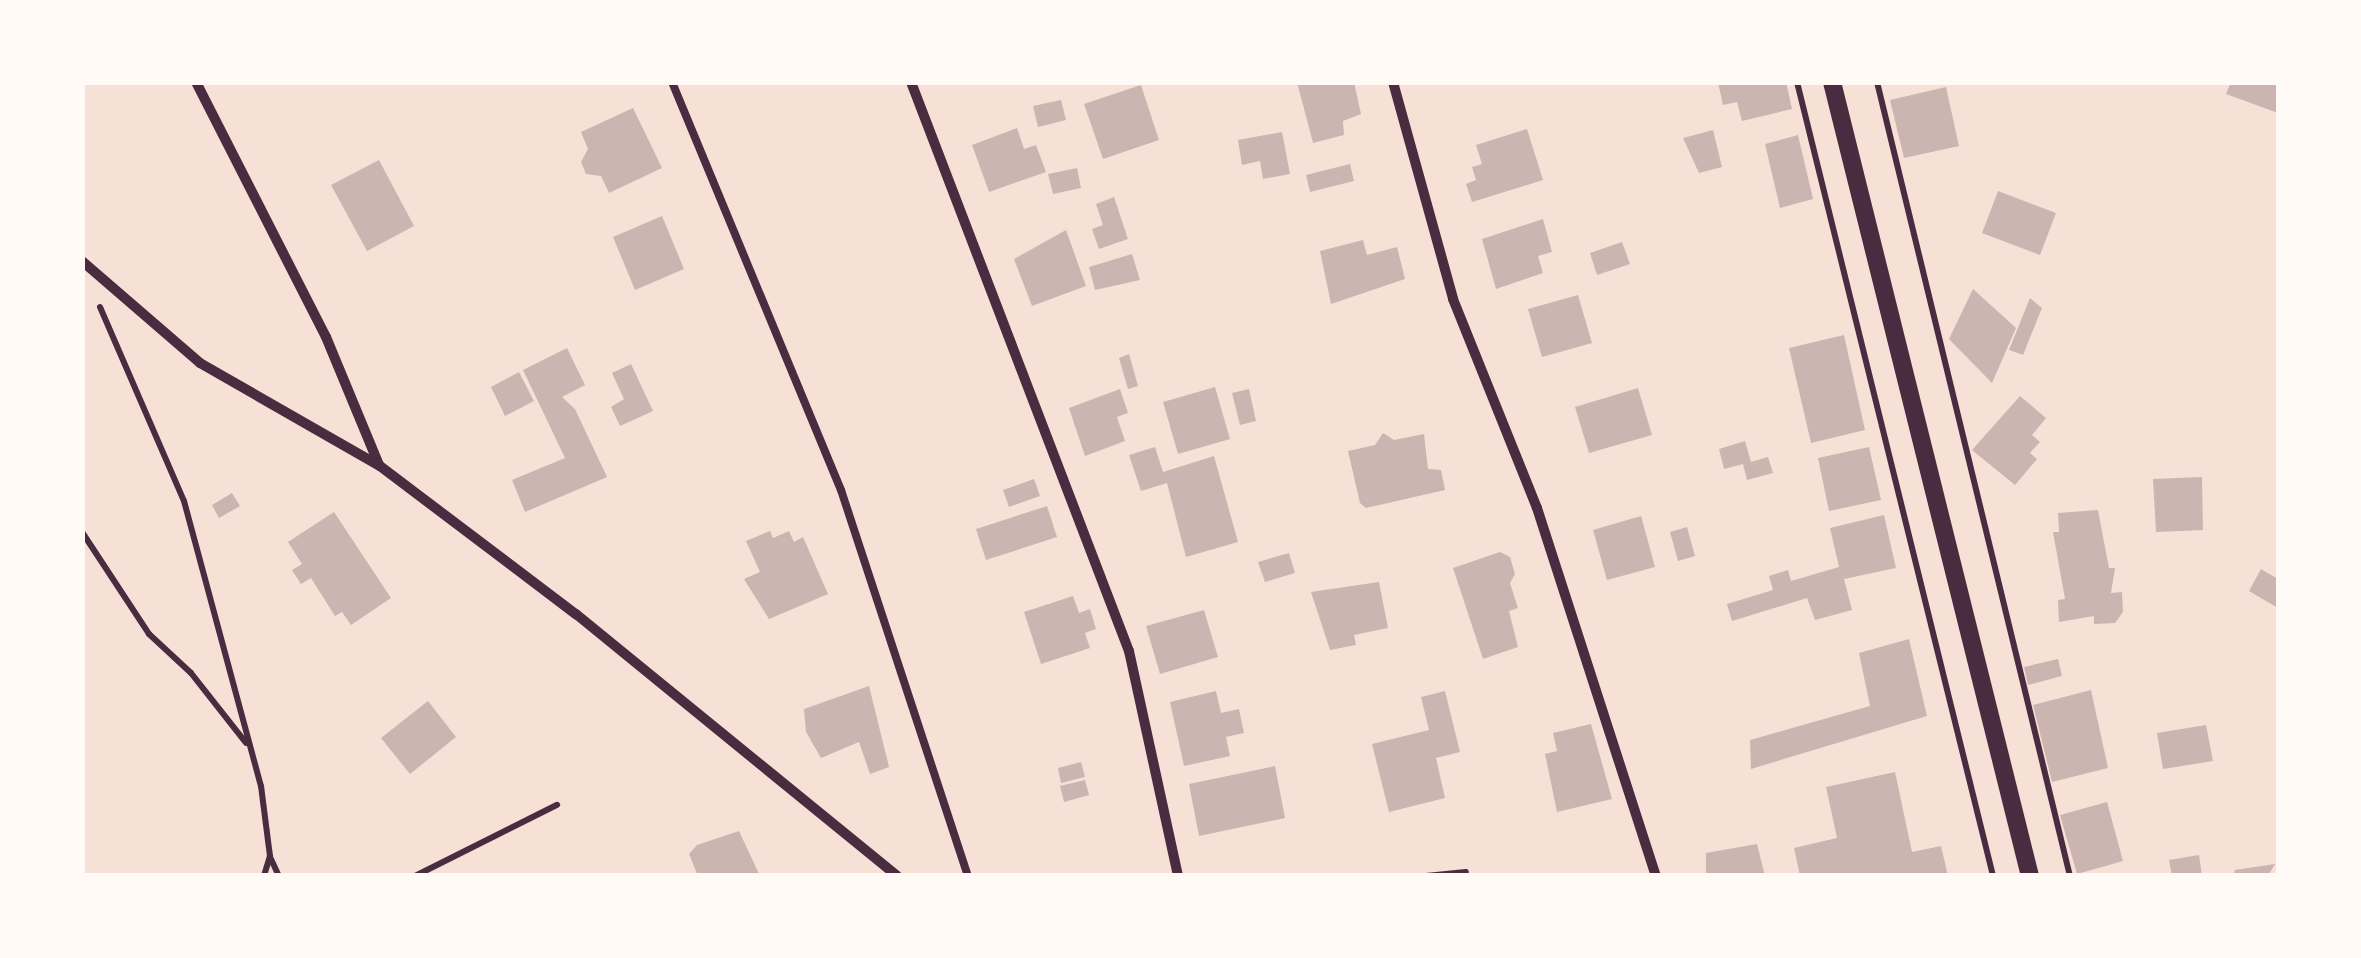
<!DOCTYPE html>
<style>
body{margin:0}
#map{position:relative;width:2361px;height:958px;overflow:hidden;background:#f7e1d7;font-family:"Libre Baskerville",serif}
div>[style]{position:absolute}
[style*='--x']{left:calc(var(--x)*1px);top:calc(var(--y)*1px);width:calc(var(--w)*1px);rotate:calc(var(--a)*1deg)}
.building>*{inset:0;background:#ccb4b1}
.path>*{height:6px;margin:-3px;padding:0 3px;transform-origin:3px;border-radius:3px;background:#4a2c40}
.service>*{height:8px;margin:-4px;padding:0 4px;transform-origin:4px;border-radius:4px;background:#4a2c40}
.minor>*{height:10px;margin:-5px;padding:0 5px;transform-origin:5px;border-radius:5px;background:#4a2c40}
.tertiary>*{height:18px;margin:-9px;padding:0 9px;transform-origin:9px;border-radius:9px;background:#4a2c40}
span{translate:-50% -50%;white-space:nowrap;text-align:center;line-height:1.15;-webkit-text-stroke:8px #fffaf5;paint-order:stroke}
.frame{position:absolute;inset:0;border:85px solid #fffaf5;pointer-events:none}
</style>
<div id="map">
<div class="building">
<div style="clip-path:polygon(1297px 82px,1354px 82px,1361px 114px,1343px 121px,1344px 135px,1313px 143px)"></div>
<div style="clip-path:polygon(1718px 82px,1786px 82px,1792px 109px,1742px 121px,1737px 102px,1723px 105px)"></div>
<div style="clip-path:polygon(2231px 82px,2278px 82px,2278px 113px,2226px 94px)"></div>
<div style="clip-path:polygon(1141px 85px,1159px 140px,1103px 159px,1084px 104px)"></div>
<div style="clip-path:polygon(1946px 87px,1959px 146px,1904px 158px,1890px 100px)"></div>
<div style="clip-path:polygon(1061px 100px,1066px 120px,1038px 127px,1033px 106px)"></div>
<div style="clip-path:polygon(633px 108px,662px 168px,609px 193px,601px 176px,586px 174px,581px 162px,588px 149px,581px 132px)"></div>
<div style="clip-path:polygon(1017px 128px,1024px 149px,1036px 145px,1046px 172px,989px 192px,972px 145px)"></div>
<div style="clip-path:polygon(1527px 129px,1543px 180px,1472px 202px,1466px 184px,1476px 180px,1472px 167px,1482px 164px,1476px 145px)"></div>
<div style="clip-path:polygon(1713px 130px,1722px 167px,1699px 173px,1683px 138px)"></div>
<div style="clip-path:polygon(1282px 132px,1290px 174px,1263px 179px,1260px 161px,1242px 165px,1238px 140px)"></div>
<div style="clip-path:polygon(1798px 135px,1813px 199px,1780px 208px,1765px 144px)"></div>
<div style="clip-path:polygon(379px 160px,414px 226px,367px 251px,331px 185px)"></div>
<div style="clip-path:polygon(1350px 164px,1354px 181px,1310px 192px,1306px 175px)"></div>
<div style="clip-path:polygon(1077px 168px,1081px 188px,1053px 194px,1048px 174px)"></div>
<div style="clip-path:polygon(1998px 191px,2056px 213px,2040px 255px,1982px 233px)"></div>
<div style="clip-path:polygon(1114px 197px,1128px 239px,1099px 249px,1092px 229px,1103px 225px,1096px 204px)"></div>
<div style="clip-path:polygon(662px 216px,684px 269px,635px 290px,613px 237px)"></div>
<div style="clip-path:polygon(1543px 219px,1552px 252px,1538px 256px,1543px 273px,1496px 289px,1482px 239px)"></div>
<div style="clip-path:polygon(1066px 230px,1086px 286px,1032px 306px,1014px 259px)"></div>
<div style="clip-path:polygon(1363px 240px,1367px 255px,1397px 247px,1405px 279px,1331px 304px,1320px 251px)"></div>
<div style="clip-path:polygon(1622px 242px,1630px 264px,1597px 275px,1590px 253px)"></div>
<div style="clip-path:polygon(1132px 254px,1140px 280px,1095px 290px,1089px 267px)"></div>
<div style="clip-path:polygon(1973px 289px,2016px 328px,1992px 383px,1949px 339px)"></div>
<div style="clip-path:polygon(1578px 295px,1592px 343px,1542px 357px,1528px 309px)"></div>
<div style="clip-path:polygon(2030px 298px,2042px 308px,2023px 355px,2009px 350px)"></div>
<div style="clip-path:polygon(1844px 335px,1865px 430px,1811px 443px,1789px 348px)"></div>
<div style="clip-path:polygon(567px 348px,585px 385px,562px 397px,575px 409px,607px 477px,525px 512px,512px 480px,565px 458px,523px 370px)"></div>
<div style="clip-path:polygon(1129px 354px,1138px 386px,1128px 389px,1119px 358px)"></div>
<div style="clip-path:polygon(631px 364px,653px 411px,620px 426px,611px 407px,624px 399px,612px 373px)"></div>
<div style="clip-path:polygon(519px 372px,534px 401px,505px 416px,491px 387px)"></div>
<div style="clip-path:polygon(1215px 387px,1230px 439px,1178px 454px,1163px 402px)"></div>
<div style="clip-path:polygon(1638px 388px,1652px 435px,1589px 453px,1575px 407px)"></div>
<div style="clip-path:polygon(1120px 389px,1128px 413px,1117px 417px,1125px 441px,1085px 456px,1069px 408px)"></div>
<div style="clip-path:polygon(1249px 389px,1256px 421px,1240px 425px,1232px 393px)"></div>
<div style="clip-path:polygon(2020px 396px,2046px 418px,2032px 435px,2040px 442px,2030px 453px,2037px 459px,2015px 485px,1972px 450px)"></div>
<div style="clip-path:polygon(1383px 433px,1394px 440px,1424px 434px,1428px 469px,1441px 470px,1445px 490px,1366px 508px,1360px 503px,1348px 451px,1375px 445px)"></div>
<div style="clip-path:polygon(1745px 441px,1751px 462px,1768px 457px,1773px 473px,1747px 480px,1743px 464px,1724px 469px,1719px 449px)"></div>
<div style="clip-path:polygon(1155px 447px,1163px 472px,1214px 456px,1238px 542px,1186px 557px,1167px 483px,1141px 491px,1129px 455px)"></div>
<div style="clip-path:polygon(1869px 447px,1881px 500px,1829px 511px,1818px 458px)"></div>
<div style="clip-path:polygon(2202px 477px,2203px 530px,2156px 532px,2153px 479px)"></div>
<div style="clip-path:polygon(1034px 479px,1040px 496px,1009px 507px,1003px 490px)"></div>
<div style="clip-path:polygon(232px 493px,240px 506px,219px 518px,212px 505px)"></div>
<div style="clip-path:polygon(1047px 506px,1057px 537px,986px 560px,976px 529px)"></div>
<div style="clip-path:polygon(2098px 510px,2109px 568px,2115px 568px,2111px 593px,2122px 592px,2123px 612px,2115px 623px,2094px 624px,2094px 616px,2059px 622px,2058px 600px,2065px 599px,2053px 532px,2059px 532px,2058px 513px)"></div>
<div style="clip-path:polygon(334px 512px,391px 598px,351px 625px,342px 612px,335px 616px,311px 578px,301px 584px,292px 570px,302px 564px,288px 542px)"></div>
<div style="clip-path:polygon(1884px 515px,1896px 568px,1844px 579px,1852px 610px,1815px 620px,1807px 598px,1732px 621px,1727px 604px,1773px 590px,1769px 576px,1788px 570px,1791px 581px,1839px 567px,1830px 528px)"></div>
<div style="clip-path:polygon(1641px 516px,1655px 567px,1607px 580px,1593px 530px)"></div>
<div style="clip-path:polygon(1687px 527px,1695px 556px,1678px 561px,1670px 532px)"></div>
<div style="clip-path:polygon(770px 531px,773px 538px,789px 531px,794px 542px,803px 537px,828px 594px,769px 619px,744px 579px,760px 572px,746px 541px)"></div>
<div style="clip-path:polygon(1500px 552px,1510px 557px,1515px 574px,1510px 583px,1518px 608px,1509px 611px,1518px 647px,1483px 659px,1453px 568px)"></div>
<div style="clip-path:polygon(1289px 553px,1295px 573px,1265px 582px,1258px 562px)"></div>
<div style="clip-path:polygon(2261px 569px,2278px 579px,2278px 608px,2249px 591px)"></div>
<div style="clip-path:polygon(1379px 582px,1388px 628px,1354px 635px,1356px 645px,1330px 650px,1311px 592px)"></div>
<div style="clip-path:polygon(1073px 596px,1079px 613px,1090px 609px,1096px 629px,1085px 633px,1090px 648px,1041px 664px,1024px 612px)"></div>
<div style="clip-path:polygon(1204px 610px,1218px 657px,1160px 674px,1146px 626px)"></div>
<div style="clip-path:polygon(1909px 639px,1927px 716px,1751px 769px,1750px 740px,1870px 706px,1859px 653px)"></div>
<div style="clip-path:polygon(2058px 659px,2062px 676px,2028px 685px,2024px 667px)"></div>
<div style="clip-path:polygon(869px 686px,889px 767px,870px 774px,859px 742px,821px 758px,806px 732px,804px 709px)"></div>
<div style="clip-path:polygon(2091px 690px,2108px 768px,2052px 782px,2033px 705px)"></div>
<div style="clip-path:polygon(1216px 691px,1221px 713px,1239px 709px,1244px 733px,1226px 737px,1230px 756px,1184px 766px,1170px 702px)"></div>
<div style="clip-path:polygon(1445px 691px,1460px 752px,1436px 758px,1445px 798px,1389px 812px,1372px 744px,1429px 730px,1421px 697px)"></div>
<div style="clip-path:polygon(428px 701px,456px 737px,410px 774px,381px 738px)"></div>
<div style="clip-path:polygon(1591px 724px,1612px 799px,1557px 812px,1545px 754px,1557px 751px,1553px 733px)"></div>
<div style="clip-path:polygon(2206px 725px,2213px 761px,2163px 769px,2157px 733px)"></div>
<div style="clip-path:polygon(1081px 762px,1085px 777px,1061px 783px,1058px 768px)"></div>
<div style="clip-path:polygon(1275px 766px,1285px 818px,1199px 836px,1189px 784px)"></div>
<div style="clip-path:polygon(1895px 772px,1912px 852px,1941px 846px,1948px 876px,1800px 876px,1794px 848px,1837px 838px,1826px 787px)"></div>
<div style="clip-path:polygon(1085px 780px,1089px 795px,1064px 802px,1060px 786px)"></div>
<div style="clip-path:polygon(2107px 802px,2123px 861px,2077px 874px,2060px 815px)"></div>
<div style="clip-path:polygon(739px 831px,760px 876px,698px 876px,689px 854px,697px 845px)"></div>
<div style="clip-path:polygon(1757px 844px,1765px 876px,1706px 876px,1706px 853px)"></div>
<div style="clip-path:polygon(2199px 855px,2202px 876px,2172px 876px,2169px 860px)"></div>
<div style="clip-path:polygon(2275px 864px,2268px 876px,2233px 876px,2235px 870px)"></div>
</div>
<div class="path">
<div style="--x:1797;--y:82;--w:818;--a:76.13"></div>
<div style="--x:1877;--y:82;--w:817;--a:76.34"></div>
<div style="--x:100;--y:307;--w:211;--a:66.6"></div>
<div style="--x:184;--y:501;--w:295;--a:74.9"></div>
<div style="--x:261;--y:786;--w:71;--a:82.7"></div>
<div style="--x:270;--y:856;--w:21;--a:107"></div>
<div style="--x:82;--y:532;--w:122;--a:56.7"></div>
<div style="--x:149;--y:634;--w:57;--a:42.9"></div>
<div style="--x:191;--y:673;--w:89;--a:51.8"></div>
<div style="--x:270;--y:857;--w:21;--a:65"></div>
<div style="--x:415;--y:876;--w:159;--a:-26.6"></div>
<div style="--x:1426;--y:876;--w:40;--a:-5.7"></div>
</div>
<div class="service">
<div style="--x:672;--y:82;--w:442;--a:67.5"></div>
<div style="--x:841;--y:490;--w:406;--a:71.8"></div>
</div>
<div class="minor">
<div style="--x:196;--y:82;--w:286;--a:63"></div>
<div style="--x:326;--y:337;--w:139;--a:67.5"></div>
<div style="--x:911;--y:82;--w:609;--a:69.04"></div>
<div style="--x:1129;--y:651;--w:230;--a:77.7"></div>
<div style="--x:1393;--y:82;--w:225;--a:74.5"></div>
<div style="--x:1453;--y:299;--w:225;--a:68.1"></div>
<div style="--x:1537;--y:508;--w:387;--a:72.1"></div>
<div style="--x:82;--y:261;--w:156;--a:40.8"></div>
<div style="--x:200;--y:363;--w:207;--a:29.8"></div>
<div style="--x:380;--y:466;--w:246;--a:37.1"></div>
<div style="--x:576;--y:614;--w:414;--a:39.2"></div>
</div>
<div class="tertiary">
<div style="--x:1832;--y:82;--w:818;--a:76"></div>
</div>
<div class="frame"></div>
</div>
